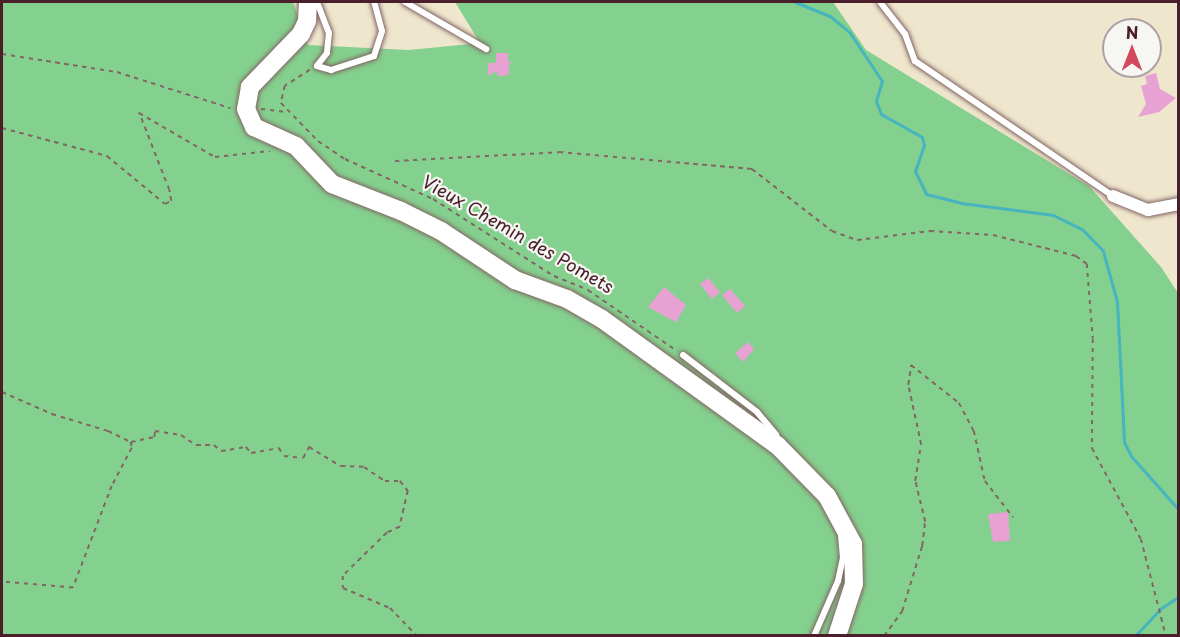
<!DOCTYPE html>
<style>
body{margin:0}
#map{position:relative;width:1180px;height:637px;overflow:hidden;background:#eee6cd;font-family:"Playpen Sans",sans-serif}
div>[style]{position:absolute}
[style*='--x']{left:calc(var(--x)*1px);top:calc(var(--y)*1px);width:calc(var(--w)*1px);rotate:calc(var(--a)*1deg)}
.green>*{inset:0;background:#84d08e}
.stream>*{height:3px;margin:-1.5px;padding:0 1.5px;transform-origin:1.5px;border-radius:1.5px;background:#46b5bf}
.building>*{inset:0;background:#e7a1d3}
.path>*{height:1.5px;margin-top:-0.75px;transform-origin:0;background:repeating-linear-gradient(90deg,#836564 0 4.5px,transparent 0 9px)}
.roads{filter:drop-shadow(0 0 2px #836564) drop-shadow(0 0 2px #836564)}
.lane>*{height:6px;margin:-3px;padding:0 3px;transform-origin:3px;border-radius:3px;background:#fff}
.street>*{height:12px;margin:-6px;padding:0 6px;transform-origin:6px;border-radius:6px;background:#fff}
.secondary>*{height:18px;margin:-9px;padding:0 9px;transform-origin:9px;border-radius:9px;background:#fff}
span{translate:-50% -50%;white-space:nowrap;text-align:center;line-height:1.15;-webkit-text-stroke:4.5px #f6f6f2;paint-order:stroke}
.street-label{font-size:18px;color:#4a1f2b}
.frame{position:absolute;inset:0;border:3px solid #4a1f2b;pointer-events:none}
.north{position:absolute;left:1102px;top:18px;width:60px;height:60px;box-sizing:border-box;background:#f6f6f2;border:2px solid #b1a0a2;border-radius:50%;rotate:0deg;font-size:16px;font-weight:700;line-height:24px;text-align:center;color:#4a1f2b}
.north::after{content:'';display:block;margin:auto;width:21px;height:27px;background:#d1495b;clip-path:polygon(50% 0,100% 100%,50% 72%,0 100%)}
</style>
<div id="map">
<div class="green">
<div style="clip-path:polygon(2px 2px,293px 2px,308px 45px,409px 50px,480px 43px,455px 2px,833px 2px,866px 50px,1089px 186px,1161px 267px,1178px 293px,1178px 635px,2px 635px)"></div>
</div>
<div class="stream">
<div style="--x:795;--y:2;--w:38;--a:22"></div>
<div style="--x:830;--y:16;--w:26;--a:40"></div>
<div style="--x:850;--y:33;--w:58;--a:56.3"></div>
<div style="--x:882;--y:81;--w:21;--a:107"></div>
<div style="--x:876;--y:101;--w:14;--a:69"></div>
<div style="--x:881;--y:114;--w:47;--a:29.3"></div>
<div style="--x:922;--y:137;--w:8;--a:76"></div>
<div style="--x:924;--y:145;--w:28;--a:109"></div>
<div style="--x:915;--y:171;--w:25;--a:64"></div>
<div style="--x:926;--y:194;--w:36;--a:14"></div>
<div style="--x:961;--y:203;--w:93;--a:7.4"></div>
<div style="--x:1053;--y:215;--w:32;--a:26"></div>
<div style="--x:1082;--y:229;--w:30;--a:46"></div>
<div style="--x:1103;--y:251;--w:53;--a:74.6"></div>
<div style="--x:1117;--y:302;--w:140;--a:87.1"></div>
<div style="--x:1124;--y:442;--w:16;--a:63"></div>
<div style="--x:1131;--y:456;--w:71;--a:48.4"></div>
<div style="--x:1135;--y:636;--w:37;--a:-47"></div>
<div style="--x:1160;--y:609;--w:22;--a:-34"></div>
</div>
<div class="building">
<div style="clip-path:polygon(496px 53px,508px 53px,508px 62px,513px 61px,509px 64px,509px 75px,497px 76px,497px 71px,488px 76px,488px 63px,496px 63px)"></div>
<div style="clip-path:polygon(1156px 73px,1160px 89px,1176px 98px,1159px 112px,1138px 117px,1146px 104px,1141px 86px,1147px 84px,1145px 76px)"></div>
<div style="clip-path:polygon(708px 278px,720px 292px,712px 299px,700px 284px)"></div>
<div style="clip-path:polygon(664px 287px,686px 305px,676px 322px,648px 307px)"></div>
<div style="clip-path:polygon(730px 289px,745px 306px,737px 313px,722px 295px)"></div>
<div style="clip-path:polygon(748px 342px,754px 349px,743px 362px,735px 353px)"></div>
<div style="clip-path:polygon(1008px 512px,1010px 541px,993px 542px,988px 514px)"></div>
</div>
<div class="path">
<div style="--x:2;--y:54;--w:116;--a:8.9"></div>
<div style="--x:117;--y:72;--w:119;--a:17.7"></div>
<div style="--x:310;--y:70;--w:30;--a:147"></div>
<div style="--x:285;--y:86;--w:17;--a:103"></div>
<div style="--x:281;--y:103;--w:53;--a:45.8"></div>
<div style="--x:318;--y:141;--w:32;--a:34"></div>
<div style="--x:345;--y:159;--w:97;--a:24.4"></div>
<div style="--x:433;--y:199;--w:143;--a:32.5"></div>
<div style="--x:554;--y:276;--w:37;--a:22"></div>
<div style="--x:588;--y:290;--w:108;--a:34.4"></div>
<div style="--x:261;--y:109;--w:25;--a:7"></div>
<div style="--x:2;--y:128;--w:109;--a:14.9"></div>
<div style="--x:107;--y:156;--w:75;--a:39.6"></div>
<div style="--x:165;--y:204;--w:7;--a:-27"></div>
<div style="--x:171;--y:201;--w:11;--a:-100"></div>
<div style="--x:169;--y:190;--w:83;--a:-111.3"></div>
<div style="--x:139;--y:113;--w:88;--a:30.1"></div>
<div style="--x:215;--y:157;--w:55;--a:-6.2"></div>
<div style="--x:395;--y:161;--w:164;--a:-3.1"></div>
<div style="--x:559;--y:152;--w:194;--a:5"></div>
<div style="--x:752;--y:169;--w:101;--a:37.8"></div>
<div style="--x:832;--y:231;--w:27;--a:20"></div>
<div style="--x:857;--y:240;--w:74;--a:-7"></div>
<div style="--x:930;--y:231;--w:63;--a:3.6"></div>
<div style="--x:993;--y:235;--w:86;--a:14.2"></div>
<div style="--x:1076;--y:256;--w:14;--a:36"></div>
<div style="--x:1087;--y:264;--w:75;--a:85.4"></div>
<div style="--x:1093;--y:339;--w:109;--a:90.5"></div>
<div style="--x:1092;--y:448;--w:103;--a:61.7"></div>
<div style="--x:1141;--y:539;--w:100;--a:75.5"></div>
<div style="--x:2;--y:392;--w:55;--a:23.7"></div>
<div style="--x:52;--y:414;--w:59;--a:16.9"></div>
<div style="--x:108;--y:431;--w:25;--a:26"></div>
<div style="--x:131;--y:442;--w:6;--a:81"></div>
<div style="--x:132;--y:448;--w:43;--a:117.8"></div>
<div style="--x:112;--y:486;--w:109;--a:110.9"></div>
<div style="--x:73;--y:588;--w:71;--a:-175.2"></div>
<div style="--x:131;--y:442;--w:24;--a:-12"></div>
<div style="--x:154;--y:437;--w:6;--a:-81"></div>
<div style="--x:155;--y:431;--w:26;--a:9"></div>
<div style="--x:181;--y:435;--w:18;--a:34"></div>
<div style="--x:196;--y:445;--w:18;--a:0"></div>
<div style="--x:214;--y:445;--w:9;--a:41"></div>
<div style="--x:221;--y:451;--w:25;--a:-9"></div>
<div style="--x:246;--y:447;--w:8;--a:50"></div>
<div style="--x:251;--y:453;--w:28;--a:-10"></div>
<div style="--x:279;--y:448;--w:9;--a:58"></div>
<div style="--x:284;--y:456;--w:19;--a:6"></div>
<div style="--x:303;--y:458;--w:13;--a:-61"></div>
<div style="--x:309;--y:447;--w:37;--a:31"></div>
<div style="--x:341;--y:466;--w:23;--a:2"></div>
<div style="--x:364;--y:467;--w:25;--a:34"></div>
<div style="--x:385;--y:481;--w:15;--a:0"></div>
<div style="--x:400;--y:481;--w:13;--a:51"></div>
<div style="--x:408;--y:491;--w:37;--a:103"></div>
<div style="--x:400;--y:527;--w:14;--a:155"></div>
<div style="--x:387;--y:533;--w:62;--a:135.7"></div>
<div style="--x:343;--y:576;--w:12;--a:90"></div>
<div style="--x:343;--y:588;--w:51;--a:23.1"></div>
<div style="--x:390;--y:608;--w:39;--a:46"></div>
<div style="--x:884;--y:636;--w:31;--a:-54"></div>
<div style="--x:902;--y:611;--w:68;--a:-72.9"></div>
<div style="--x:922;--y:546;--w:24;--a:-83"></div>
<div style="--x:925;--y:522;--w:42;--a:-103.7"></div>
<div style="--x:915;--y:481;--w:36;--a:-81"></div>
<div style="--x:921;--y:445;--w:61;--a:-102.2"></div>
<div style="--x:908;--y:385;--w:20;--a:-81"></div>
<div style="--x:911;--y:365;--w:61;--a:38.4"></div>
<div style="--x:959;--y:403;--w:32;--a:62"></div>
<div style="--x:974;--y:431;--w:51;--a:77.6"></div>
<div style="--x:985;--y:481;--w:46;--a:52.1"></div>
</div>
<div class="roads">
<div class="lane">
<div style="--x:317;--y:2;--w:33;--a:69"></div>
<div style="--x:329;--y:33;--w:20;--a:96"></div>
<div style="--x:327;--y:53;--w:16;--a:128"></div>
<div style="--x:317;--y:66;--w:15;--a:16"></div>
<div style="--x:331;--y:70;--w:45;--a:-18"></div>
<div style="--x:374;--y:56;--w:26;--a:-72"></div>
<div style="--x:382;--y:31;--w:30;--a:-105"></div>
<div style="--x:405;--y:2;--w:94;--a:30.1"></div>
<div style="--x:880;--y:2;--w:41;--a:52"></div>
<div style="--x:905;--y:34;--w:29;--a:70"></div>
<div style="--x:915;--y:61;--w:240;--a:34.3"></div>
<div style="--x:683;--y:355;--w:93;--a:37.6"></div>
<div style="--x:757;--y:412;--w:30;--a:50"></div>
<div style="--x:814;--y:636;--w:60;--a:-66.4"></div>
<div style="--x:838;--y:581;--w:24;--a:-78"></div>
<div style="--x:843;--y:558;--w:21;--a:-95"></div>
</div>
<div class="street">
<div style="--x:1113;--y:196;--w:38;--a:22"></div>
<div style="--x:1148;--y:210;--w:31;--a:-11"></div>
</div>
<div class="secondary">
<div style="--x:308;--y:2;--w:19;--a:93"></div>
<div style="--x:307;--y:21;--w:14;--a:115"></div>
<div style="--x:301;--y:34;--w:74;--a:133.9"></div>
<div style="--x:250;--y:87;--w:22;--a:100"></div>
<div style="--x:246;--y:109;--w:20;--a:66"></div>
<div style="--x:254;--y:127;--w:46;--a:24.3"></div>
<div style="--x:296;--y:146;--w:52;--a:46.5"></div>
<div style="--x:332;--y:184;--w:74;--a:21.4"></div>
<div style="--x:401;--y:211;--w:45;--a:26.6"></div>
<div style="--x:441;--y:231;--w:89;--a:33.5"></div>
<div style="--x:515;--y:280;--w:55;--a:20.1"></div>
<div style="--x:567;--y:299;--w:40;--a:29.7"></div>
<div style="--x:602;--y:319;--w:216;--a:35.8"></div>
<div style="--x:777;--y:445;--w:71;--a:45.6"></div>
<div style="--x:827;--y:496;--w:55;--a:61.6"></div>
<div style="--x:853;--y:544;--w:40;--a:88.6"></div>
<div style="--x:854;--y:584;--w:55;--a:108.1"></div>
</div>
</div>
<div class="street-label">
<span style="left:518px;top:234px;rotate:30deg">Vieux Chemin des Pomets</span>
</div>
<div class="frame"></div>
<div class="north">N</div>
</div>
